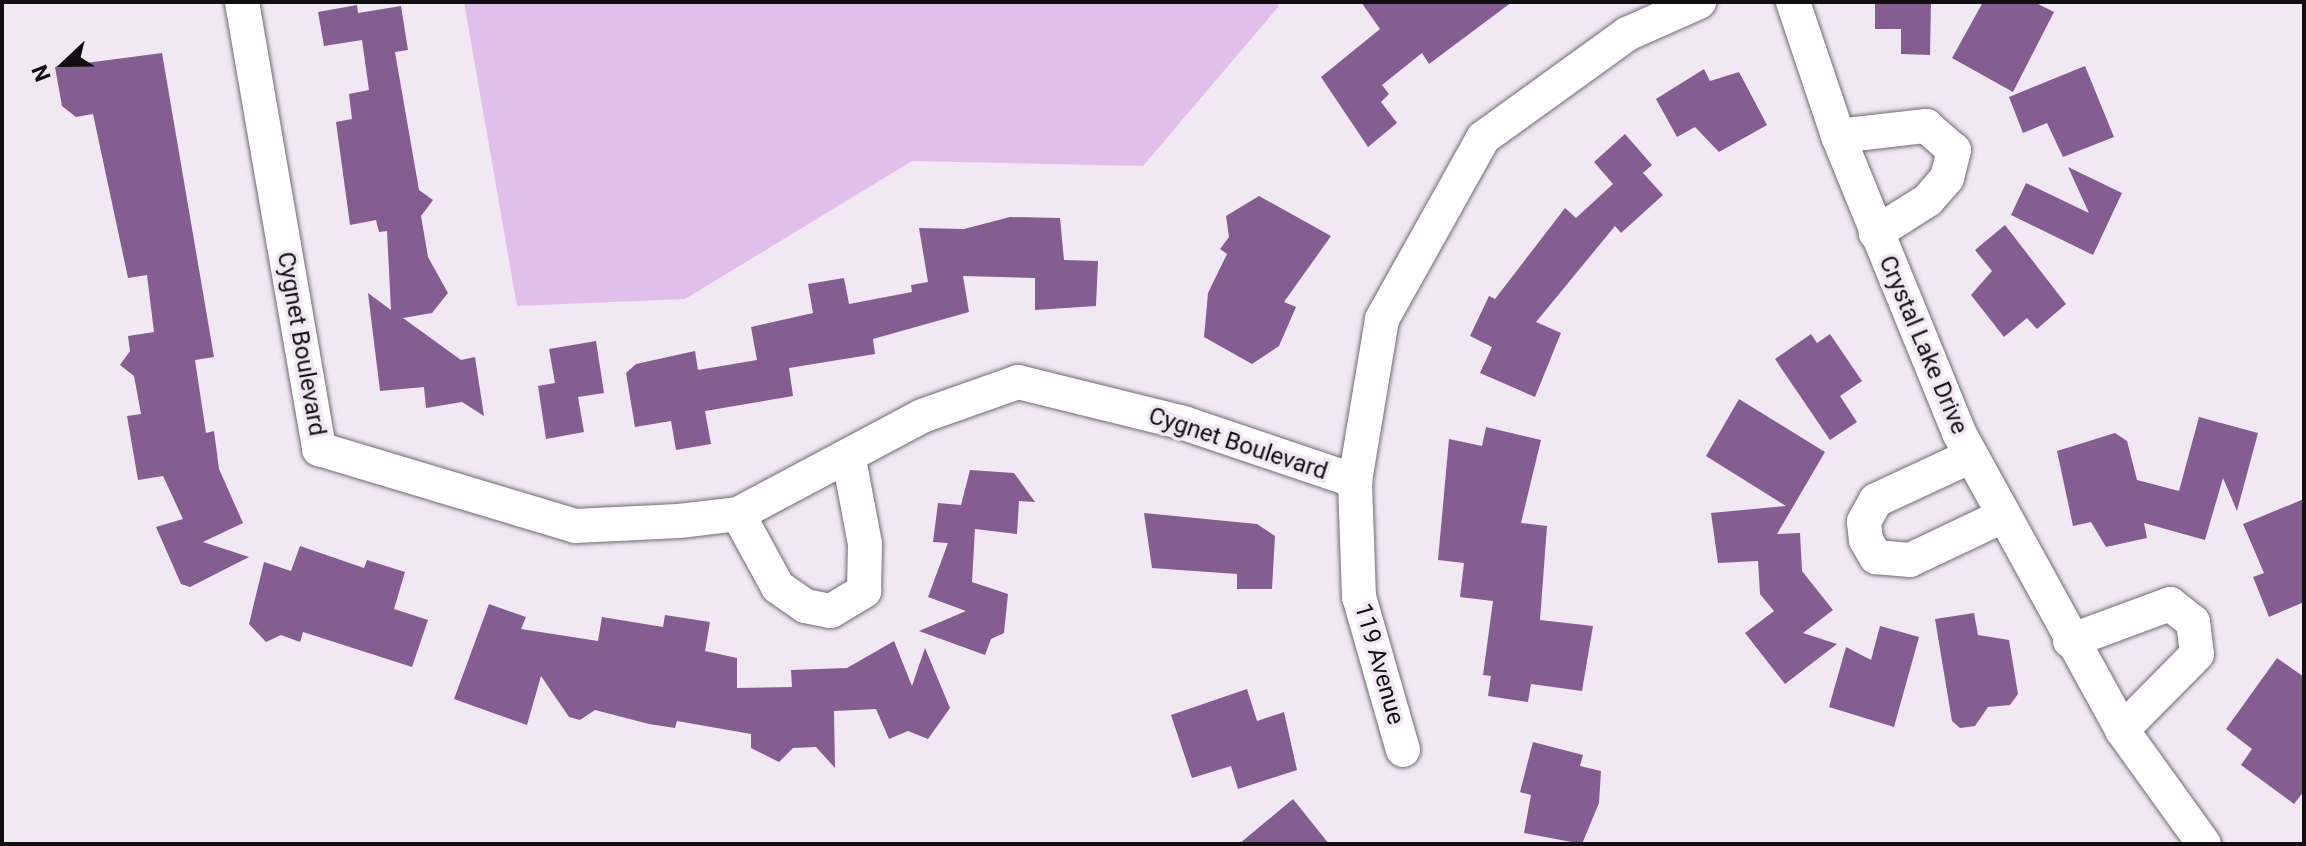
<!DOCTYPE html>
<style>
body{margin:0}
#map{position:relative;width:2306px;height:846px;overflow:hidden;background:#f1e8f4;font-family:Roboto,sans-serif}
div>[style]{position:absolute}
[style*='--x']{left:calc(var(--x)*1px);top:calc(var(--y)*1px);width:calc(var(--w)*1px);rotate:calc(var(--a)*1deg)}
.green>*{inset:0;background:#e0bfeb}
.building>*{inset:0;background:#845e90}
.roads{filter:drop-shadow(0 0 2px #716a74) drop-shadow(0 0 2px #716a74)}
.minor>*{height:34px;margin:-17px;padding:0 17px;transform-origin:17px;border-radius:17px;background:#fff}
span{translate:-50% -50%;white-space:nowrap;text-align:center;line-height:1.15;-webkit-text-stroke:7px #f1e8f4;paint-order:stroke}
.street-label{font-size:24px;color:#110e12}
.frame{position:absolute;inset:0;border:4px solid #110e12;pointer-events:none}
.north{position:absolute;left:24px;top:24px;width:80px;height:80px;-webkit-text-stroke:6px #f1e8f4;paint-order:stroke;rotate:248deg;font-size:22px;font-weight:700;line-height:32px;text-align:center;color:#110e12}
.north::after{content:'';display:block;margin:auto;width:28px;height:36px;background:#110e12;clip-path:polygon(50% 0,100% 100%,50% 72%,0 100%)}
</style>
<div id="map">
<div class="green">
<div style="clip-path:polygon(464px 2px,1276px 2px,1279px 6px,1143px 166px,912px 161px,685px 299px,517px 306px)"></div>
</div>
<div class="building">
<div style="clip-path:polygon(1361px 2px,1512px 2px,1429px 64px,1422px 53px,1382px 85px,1389px 94px,1381px 102px,1397px 123px,1368px 147px,1321px 77px,1380px 29px)"></div>
<div style="clip-path:polygon(1875px 2px,1931px 2px,1930px 55px,1901px 54px,1901px 29px,1875px 29px)"></div>
<div style="clip-path:polygon(1983px 2px,2034px 2px,2054px 12px,2013px 92px,1952px 58px)"></div>
<div style="clip-path:polygon(357px 5px,358px 13px,401px 6px,408px 50px,395px 52px,419px 190px,433px 200px,421px 216px,428px 257px,448px 293px,432px 313px,403px 318px,461px 360px,475px 357px,484px 416px,462px 402px,426px 408px,424px 387px,380px 391px,368px 293px,391px 310px,387px 231px,379px 232px,376px 220px,350px 225px,336px 122px,352px 119px,349px 94px,369px 90px,362px 40px,324px 46px,318px 12px)"></div>
<div style="clip-path:polygon(162px 53px,214px 357px,195px 360px,206px 433px,214px 431px,219px 469px,243px 523px,203px 542px,249px 557px,190px 587px,181px 584px,156px 527px,183px 519px,163px 476px,138px 480px,127px 416px,141px 414px,134px 376px,120px 365px,130px 351px,128px 336px,154px 332px,147px 275px,128px 278px,93px 114px,76px 117px,62px 106px,55px 67px)"></div>
<div style="clip-path:polygon(2085px 66px,2114px 137px,2063px 157px,2047px 123px,2023px 133px,2009px 97px)"></div>
<div style="clip-path:polygon(1704px 69px,1710px 81px,1739px 72px,1767px 125px,1719px 152px,1695px 127px,1677px 137px,1656px 99px)"></div>
<div style="clip-path:polygon(1625px 134px,1652px 165px,1643px 173px,1663px 195px,1621px 233px,1615px 226px,1536px 322px,1561px 333px,1535px 397px,1480px 373px,1492px 347px,1470px 336px,1489px 296px,1495px 299px,1565px 208px,1576px 218px,1613px 184px,1594px 162px)"></div>
<div style="clip-path:polygon(2068px 167px,2122px 193px,2093px 255px,2011px 215px,2026px 183px,2089px 213px)"></div>
<div style="clip-path:polygon(1259px 196px,1331px 236px,1284px 302px,1296px 307px,1279px 346px,1252px 364px,1204px 337px,1208px 293px,1227px 254px,1220px 249px,1229px 237px,1226px 216px)"></div>
<div style="clip-path:polygon(1010px 217px,1060px 218px,1064px 260px,1098px 261px,1096px 306px,1035px 310px,1035px 278px,963px 276px,969px 312px,873px 339px,875px 354px,789px 368px,793px 396px,705px 411px,711px 444px,676px 450px,671px 421px,635px 427px,626px 373px,636px 364px,695px 351px,698px 370px,757px 360px,751px 327px,813px 313px,808px 284px,844px 278px,849px 304px,912px 292px,911px 285px,928px 282px,919px 228px,964px 229px)"></div>
<div style="clip-path:polygon(2005px 225px,2066px 304px,2037px 329px,2027px 318px,2004px 337px,1971px 295px,1992px 271px,1975px 250px)"></div>
<div style="clip-path:polygon(1811px 334px,1817px 343px,1830px 334px,1862px 381px,1840px 396px,1857px 422px,1830px 440px,1775px 359px)"></div>
<div style="clip-path:polygon(596px 341px,604px 393px,578px 397px,584px 432px,546px 439px,538px 386px,555px 383px,549px 349px)"></div>
<div style="clip-path:polygon(1739px 399px,1825px 452px,1777px 534px,1800px 533px,1802px 571px,1833px 610px,1803px 633px,1837px 644px,1785px 684px,1745px 633px,1774px 611px,1760px 594px,1758px 561px,1718px 563px,1711px 513px,1786px 506px,1706px 456px)"></div>
<div style="clip-path:polygon(2199px 417px,2258px 433px,2237px 511px,2223px 478px,2205px 540px,2144px 523px,2147px 538px,2106px 547px,2091px 522px,2073px 526px,2057px 451px,2115px 433px,2127px 441px,2137px 480px,2179px 491px)"></div>
<div style="clip-path:polygon(1486px 427px,1541px 440px,1521px 523px,1547px 526px,1540px 620px,1593px 626px,1582px 691px,1531px 684px,1528px 702px,1488px 696px,1491px 676px,1483px 675px,1493px 601px,1460px 597px,1464px 563px,1438px 560px,1449px 439px,1482px 446px)"></div>
<div style="clip-path:polygon(970px 470px,1014px 473px,1035px 502px,1019px 501px,1017px 534px,975px 529px,972px 582px,1008px 594px,1004px 633px,991px 639px,985px 655px,919px 631px,966px 611px,928px 597px,948px 543px,933px 542px,938px 503px,961px 505px)"></div>
<div style="clip-path:polygon(2304px 499px,2304px 602px,2269px 617px,2253px 577px,2264px 573px,2243px 524px)"></div>
<div style="clip-path:polygon(1144px 513px,1257px 524px,1275px 536px,1272px 589px,1237px 589px,1237px 574px,1152px 568px)"></div>
<div style="clip-path:polygon(300px 546px,364px 568px,367px 560px,405px 572px,394px 609px,428px 620px,412px 667px,303px 632px,300px 642px,281px 635px,266px 642px,249px 624px,264px 562px,291px 571px)"></div>
<div style="clip-path:polygon(489px 604px,526px 617px,521px 629px,598px 641px,602px 617px,663px 627px,665px 615px,710px 622px,705px 651px,737px 658px,737px 688px,792px 687px,791px 670px,847px 668px,894px 641px,912px 686px,925px 648px,950px 708px,928px 739px,908px 731px,889px 739px,876px 709px,834px 711px,835px 768px,816px 747px,793px 748px,779px 762px,751px 748px,751px 734px,677px 721px,675px 728px,649px 724px,595px 710px,580px 720px,569px 717px,541px 676px,527px 725px,454px 699px)"></div>
<div style="clip-path:polygon(1974px 613px,1978px 635px,2009px 640px,2018px 694px,2010px 705px,1988px 707px,1975px 726px,1960px 728px,1952px 721px,1935px 619px)"></div>
<div style="clip-path:polygon(1880px 626px,1919px 637px,1894px 727px,1829px 707px,1846px 647px,1871px 660px)"></div>
<div style="clip-path:polygon(2277px 658px,2304px 677px,2304px 791px,2294px 804px,2241px 765px,2252px 749px,2226px 729px)"></div>
<div style="clip-path:polygon(1247px 689px,1257px 721px,1284px 712px,1297px 770px,1238px 789px,1231px 766px,1192px 778px,1171px 715px)"></div>
<div style="clip-path:polygon(1533px 742px,1583px 755px,1580px 766px,1601px 771px,1599px 803px,1582px 844px,1524px 833px,1531px 795px,1520px 792px)"></div>
<div style="clip-path:polygon(1293px 799px,1329px 844px,1239px 844px)"></div>
</div>
<div class="roads">
<div class="minor">
<div style="--x:242;--y:2;--w:454;--a:80.2"></div>
<div style="--x:319;--y:449;--w:267;--a:16.7"></div>
<div style="--x:575;--y:526;--w:104;--a:-2.8"></div>
<div style="--x:679;--y:521;--w:59;--a:-6.8"></div>
<div style="--x:738;--y:514;--w:208;--a:-28"></div>
<div style="--x:922;--y:416;--w:102;--a:-19.5"></div>
<div style="--x:1018;--y:382;--w:171;--a:13.9"></div>
<div style="--x:1184;--y:423;--w:181;--a:18.7"></div>
<div style="--x:1793;--y:2;--w:141;--a:71.4"></div>
<div style="--x:1838;--y:136;--w:321;--a:67.8"></div>
<div style="--x:1959;--y:433;--w:339;--a:61.2"></div>
<div style="--x:2122;--y:730;--w:140;--a:54.3"></div>
<div style="--x:1838;--y:136;--w:89;--a:-6.5"></div>
<div style="--x:1926;--y:126;--w:37;--a:41"></div>
<div style="--x:1954;--y:150;--w:29;--a:104"></div>
<div style="--x:1947;--y:178;--w:29;--a:131"></div>
<div style="--x:1928;--y:200;--w:62;--a:147.6"></div>
<div style="--x:1971;--y:456;--w:105;--a:155.1"></div>
<div style="--x:1876;--y:500;--w:25;--a:119"></div>
<div style="--x:1864;--y:522;--w:18;--a:84"></div>
<div style="--x:1866;--y:540;--w:20;--a:60"></div>
<div style="--x:1876;--y:557;--w:34;--a:5"></div>
<div style="--x:1910;--y:560;--w:103;--a:-25.3"></div>
<div style="--x:738;--y:514;--w:83;--a:61.3"></div>
<div style="--x:778;--y:587;--w:33;--a:35"></div>
<div style="--x:805;--y:606;--w:26;--a:11"></div>
<div style="--x:831;--y:611;--w:39;--a:-31"></div>
<div style="--x:864;--y:591;--w:47;--a:-88.8"></div>
<div style="--x:865;--y:544;--w:86;--a:-100.7"></div>
<div style="--x:2070;--y:641;--w:107;--a:-20.3"></div>
<div style="--x:2170;--y:604;--w:29;--a:38"></div>
<div style="--x:2193;--y:622;--w:32;--a:83"></div>
<div style="--x:2197;--y:654;--w:107;--a:134.6"></div>
<div style="--x:1403;--y:750;--w:159;--a:-106"></div>
<div style="--x:1359;--y:597;--w:116;--a:-92"></div>
<div style="--x:1355;--y:481;--w:164;--a:-80.5"></div>
<div style="--x:1382;--y:319;--w:207;--a:-60.8"></div>
<div style="--x:1483;--y:138;--w:178;--a:-35.8"></div>
<div style="--x:1627;--y:34;--w:79;--a:-24"></div>
</div>
</div>
<div class="street-label">
<span style="left:301px;top:344px;rotate:80deg">Cygnet Boulevard</span>
<span style="left:1923px;top:345px;rotate:67deg">Crystal Lake Drive</span>
<span style="left:1238px;top:444px;rotate:18deg">Cygnet Boulevard</span>
<span style="left:1379px;top:664px;rotate:74deg">119 Avenue</span>
</div>
<div class="frame"></div>
<div class="north">N</div>
</div>
